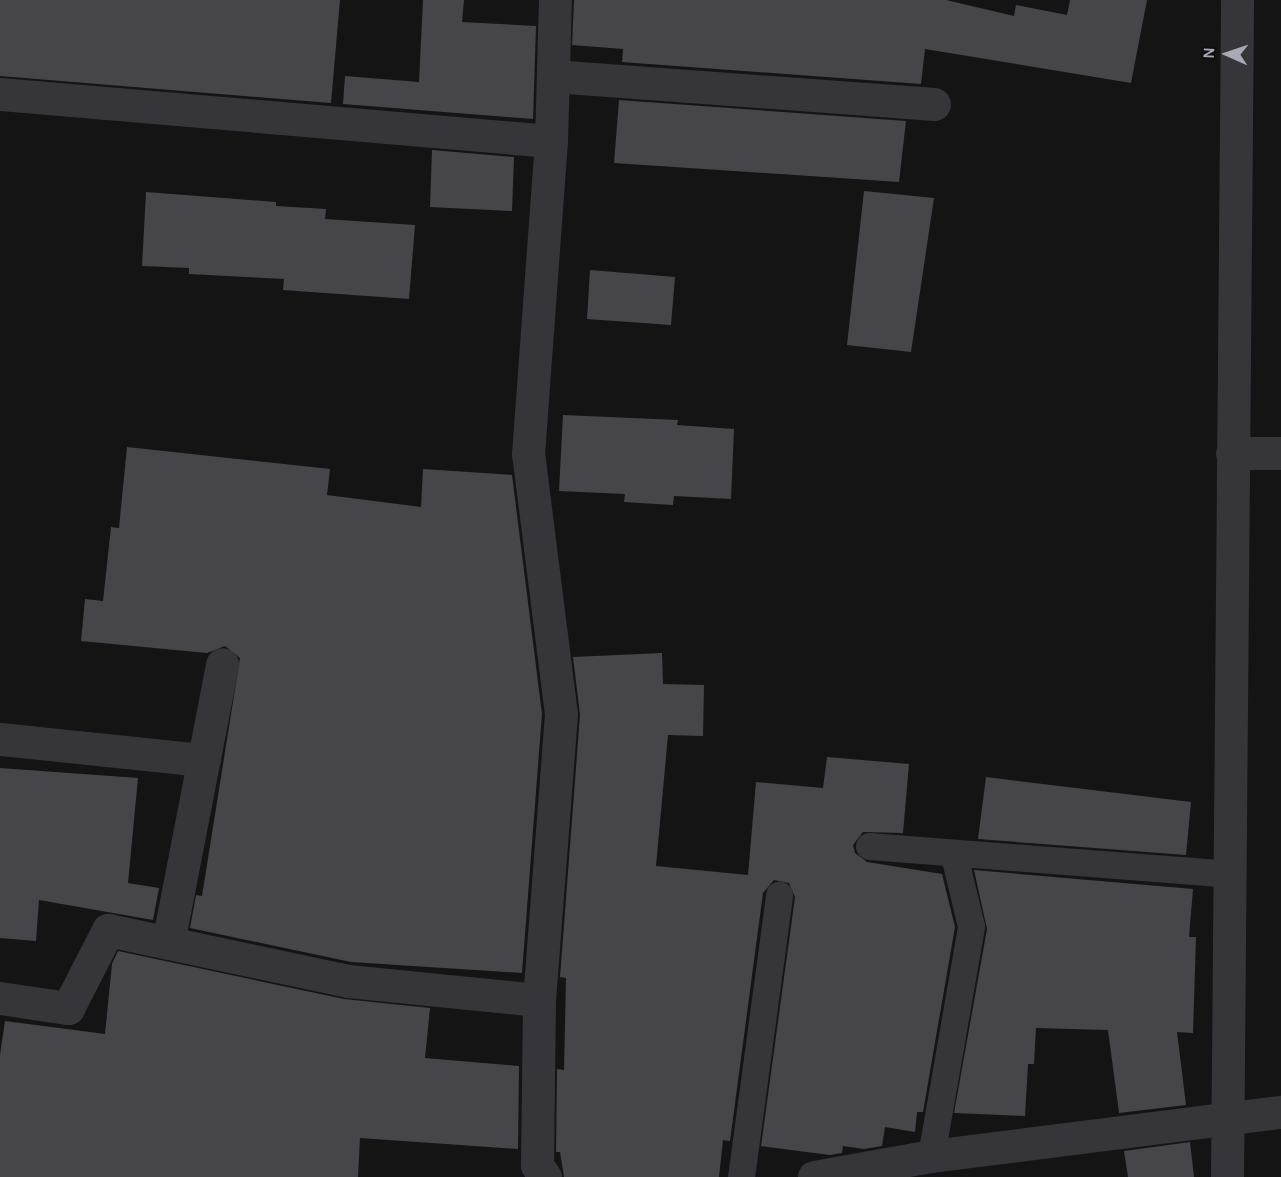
<!DOCTYPE html>
<style>
body{margin:0}
#map{position:relative;width:1281px;height:1177px;overflow:hidden;background:#141415;font-family:Karla,sans-serif}
div>[style]{position:absolute}
[style*='--x']{left:calc(var(--x)*1px);top:calc(var(--y)*1px);width:calc(var(--w)*1px);rotate:calc(var(--a)*1deg)}
.building>*{inset:0;background:#46464a}
.service>*{height:27px;margin:-13.5px;padding:0 13.5px;transform-origin:13.5px;border-radius:13.5px;background:#35353a}
.minor>*{height:33px;margin:-16.5px;padding:0 16.5px;transform-origin:16.5px;border-radius:16.5px;background:#35353a}
span{translate:-50% -50%;white-space:nowrap;text-align:center;line-height:1.15;-webkit-text-stroke:6px #0f0f10;paint-order:stroke}
.north{position:absolute;left:1197px;top:24px;width:60px;height:60px;-webkit-text-stroke:4px #0f0f10;paint-order:stroke;rotate:273deg;font-size:16px;font-weight:700;line-height:24px;text-align:center;color:#a7a9b4}
.north::after{content:'';display:block;margin:auto;width:21px;height:27px;background:#a7a9b4;clip-path:polygon(50% 0,100% 100%,50% 72%,0 100%)}
</style>
<div id="map">
<div class="building">
<div style="clip-path:polygon(0 0,340px 0,331px 103px,0 76px)"></div>
<div style="clip-path:polygon(423px 0,464px 0,462px 22px,536px 26px,533px 119px,343px 104px,345px 76px,419px 82px)"></div>
<div style="clip-path:polygon(574px 0,946px 0,1014px 16px,1016px 5px,1067px 15px,1070px 0,1147px 0,1131px 83px,925px 49px,921px 84px,622px 62px,623px 49px,572px 45px)"></div>
<div style="clip-path:polygon(619px 100px,906px 121px,899px 182px,614px 163px)"></div>
<div style="clip-path:polygon(432px 150px,514px 157px,512px 211px,430px 207px)"></div>
<div style="clip-path:polygon(864px 191px,934px 198px,911px 352px,847px 345px)"></div>
<div style="clip-path:polygon(146px 192px,276px 202px,276px 206px,326px 209px,325px 219px,415px 225px,409px 299px,283px 290px,284px 279px,189px 274px,189px 268px,142px 266px)"></div>
<div style="clip-path:polygon(590px 270px,675px 277px,671px 325px,587px 319px)"></div>
<div style="clip-path:polygon(563px 415px,678px 420px,677px 425px,734px 429px,731px 499px,674px 496px,673px 505px,624px 502px,625px 494px,559px 491px)"></div>
<div style="clip-path:polygon(127px 447px,330px 469px,327px 495px,421px 507px,423px 469px,512px 475px,542px 714px,522px 973px,351px 962px,190px 928px,196px 895px,202px 896px,240px 658px,225px 646px,207px 653px,81px 641px,85px 599px,103px 601px,111px 527px,119px 528px)"></div>
<div style="clip-path:polygon(662px 653px,663px 684px,704px 685px,703px 736px,668px 735px,656px 866px,748px 875px,756px 782px,823px 788px,827px 757px,909px 764px,903px 833px,863px 832px,853px 845px,855px 853px,867px 862px,942px 874px,955px 927px,923px 1112px,917px 1112px,915px 1132px,885px 1127px,882px 1146px,864px 1149px,843px 1146px,842px 1153px,830px 1155px,761px 1146px,795px 897px,789px 883px,774px 880px,763px 893px,730px 1141px,723px 1140px,719px 1177px,564px 1177px,560px 1152px,556px 1152px,557px 1069px,564px 1070px,566px 978px,560px 977px,580px 715px,573px 657px)"></div>
<div style="clip-path:polygon(0 768px,138px 778px,128px 883px,159px 888px,153px 920px,39px 900px,36px 941px,0 938px)"></div>
<div style="clip-path:polygon(986px 777px,1191px 802px,1186px 855px,978px 839px)"></div>
<div style="clip-path:polygon(974px 870px,1193px 889px,1189px 937px,1196px 937px,1193px 1033px,1177px 1032px,1186px 1105px,1119px 1113px,1108px 1030px,1036px 1028px,1034px 1064px,1028px 1064px,1025px 1116px,954px 1113px,987px 929px)"></div>
<div style="clip-path:polygon(118px 951px,344px 999px,430px 1008px,425px 1058px,519px 1066px,518px 1149px,360px 1138px,358px 1177px,0 1177px,0 1055px,5px 1021px,105px 1034px,112px 964px)"></div>
<div style="clip-path:polygon(1190px 1142px,1194px 1177px,1128px 1177px,1124px 1151px)"></div>
</div>
<div class="service">
<div style="--x:869;--y:846;--w:361;--a:4.4"></div>
<div style="--x:931;--y:1156;--w:233;--a:-80.1"></div>
<div style="--x:971;--y:926;--w:73;--a:-103.5"></div>
<div style="--x:741;--y:1177;--w:285;--a:-82.3"></div>
</div>
<div class="minor">
<div style="--x:553;--y:76;--w:382;--a:4.2"></div>
<div style="--x:0;--y:94;--w:553;--a:4.88"></div>
<div style="--x:1232;--y:453;--w:49;--a:0"></div>
<div style="--x:0;--y:739;--w:205;--a:5.9"></div>
<div style="--x:168;--y:943;--w:284;--a:-79"></div>
<div style="--x:0;--y:998;--w:69;--a:8.4"></div>
<div style="--x:68;--y:1008;--w:88;--a:-62.9"></div>
<div style="--x:108;--y:930;--w:245;--a:12"></div>
<div style="--x:348;--y:981;--w:192;--a:5.7"></div>
<div style="--x:545;--y:1177;--w:14;--a:-124"></div>
<div style="--x:537;--y:1165;--w:165;--a:-89.3"></div>
<div style="--x:539;--y:1000;--w:287;--a:-85.6"></div>
<div style="--x:561;--y:714;--w:262;--a:-97.2"></div>
<div style="--x:528;--y:454;--w:314;--a:-85.8"></div>
<div style="--x:551;--y:141;--w:141;--a:-88.4"></div>
<div style="--x:814;--y:1177;--w:119;--a:-10.2"></div>
<div style="--x:931;--y:1156;--w:353;--a:-7.2"></div>
<div style="--x:1227;--y:1177;--w:1177;--a:-89.51"></div>
</div>
<div class="north">N</div>
</div>
